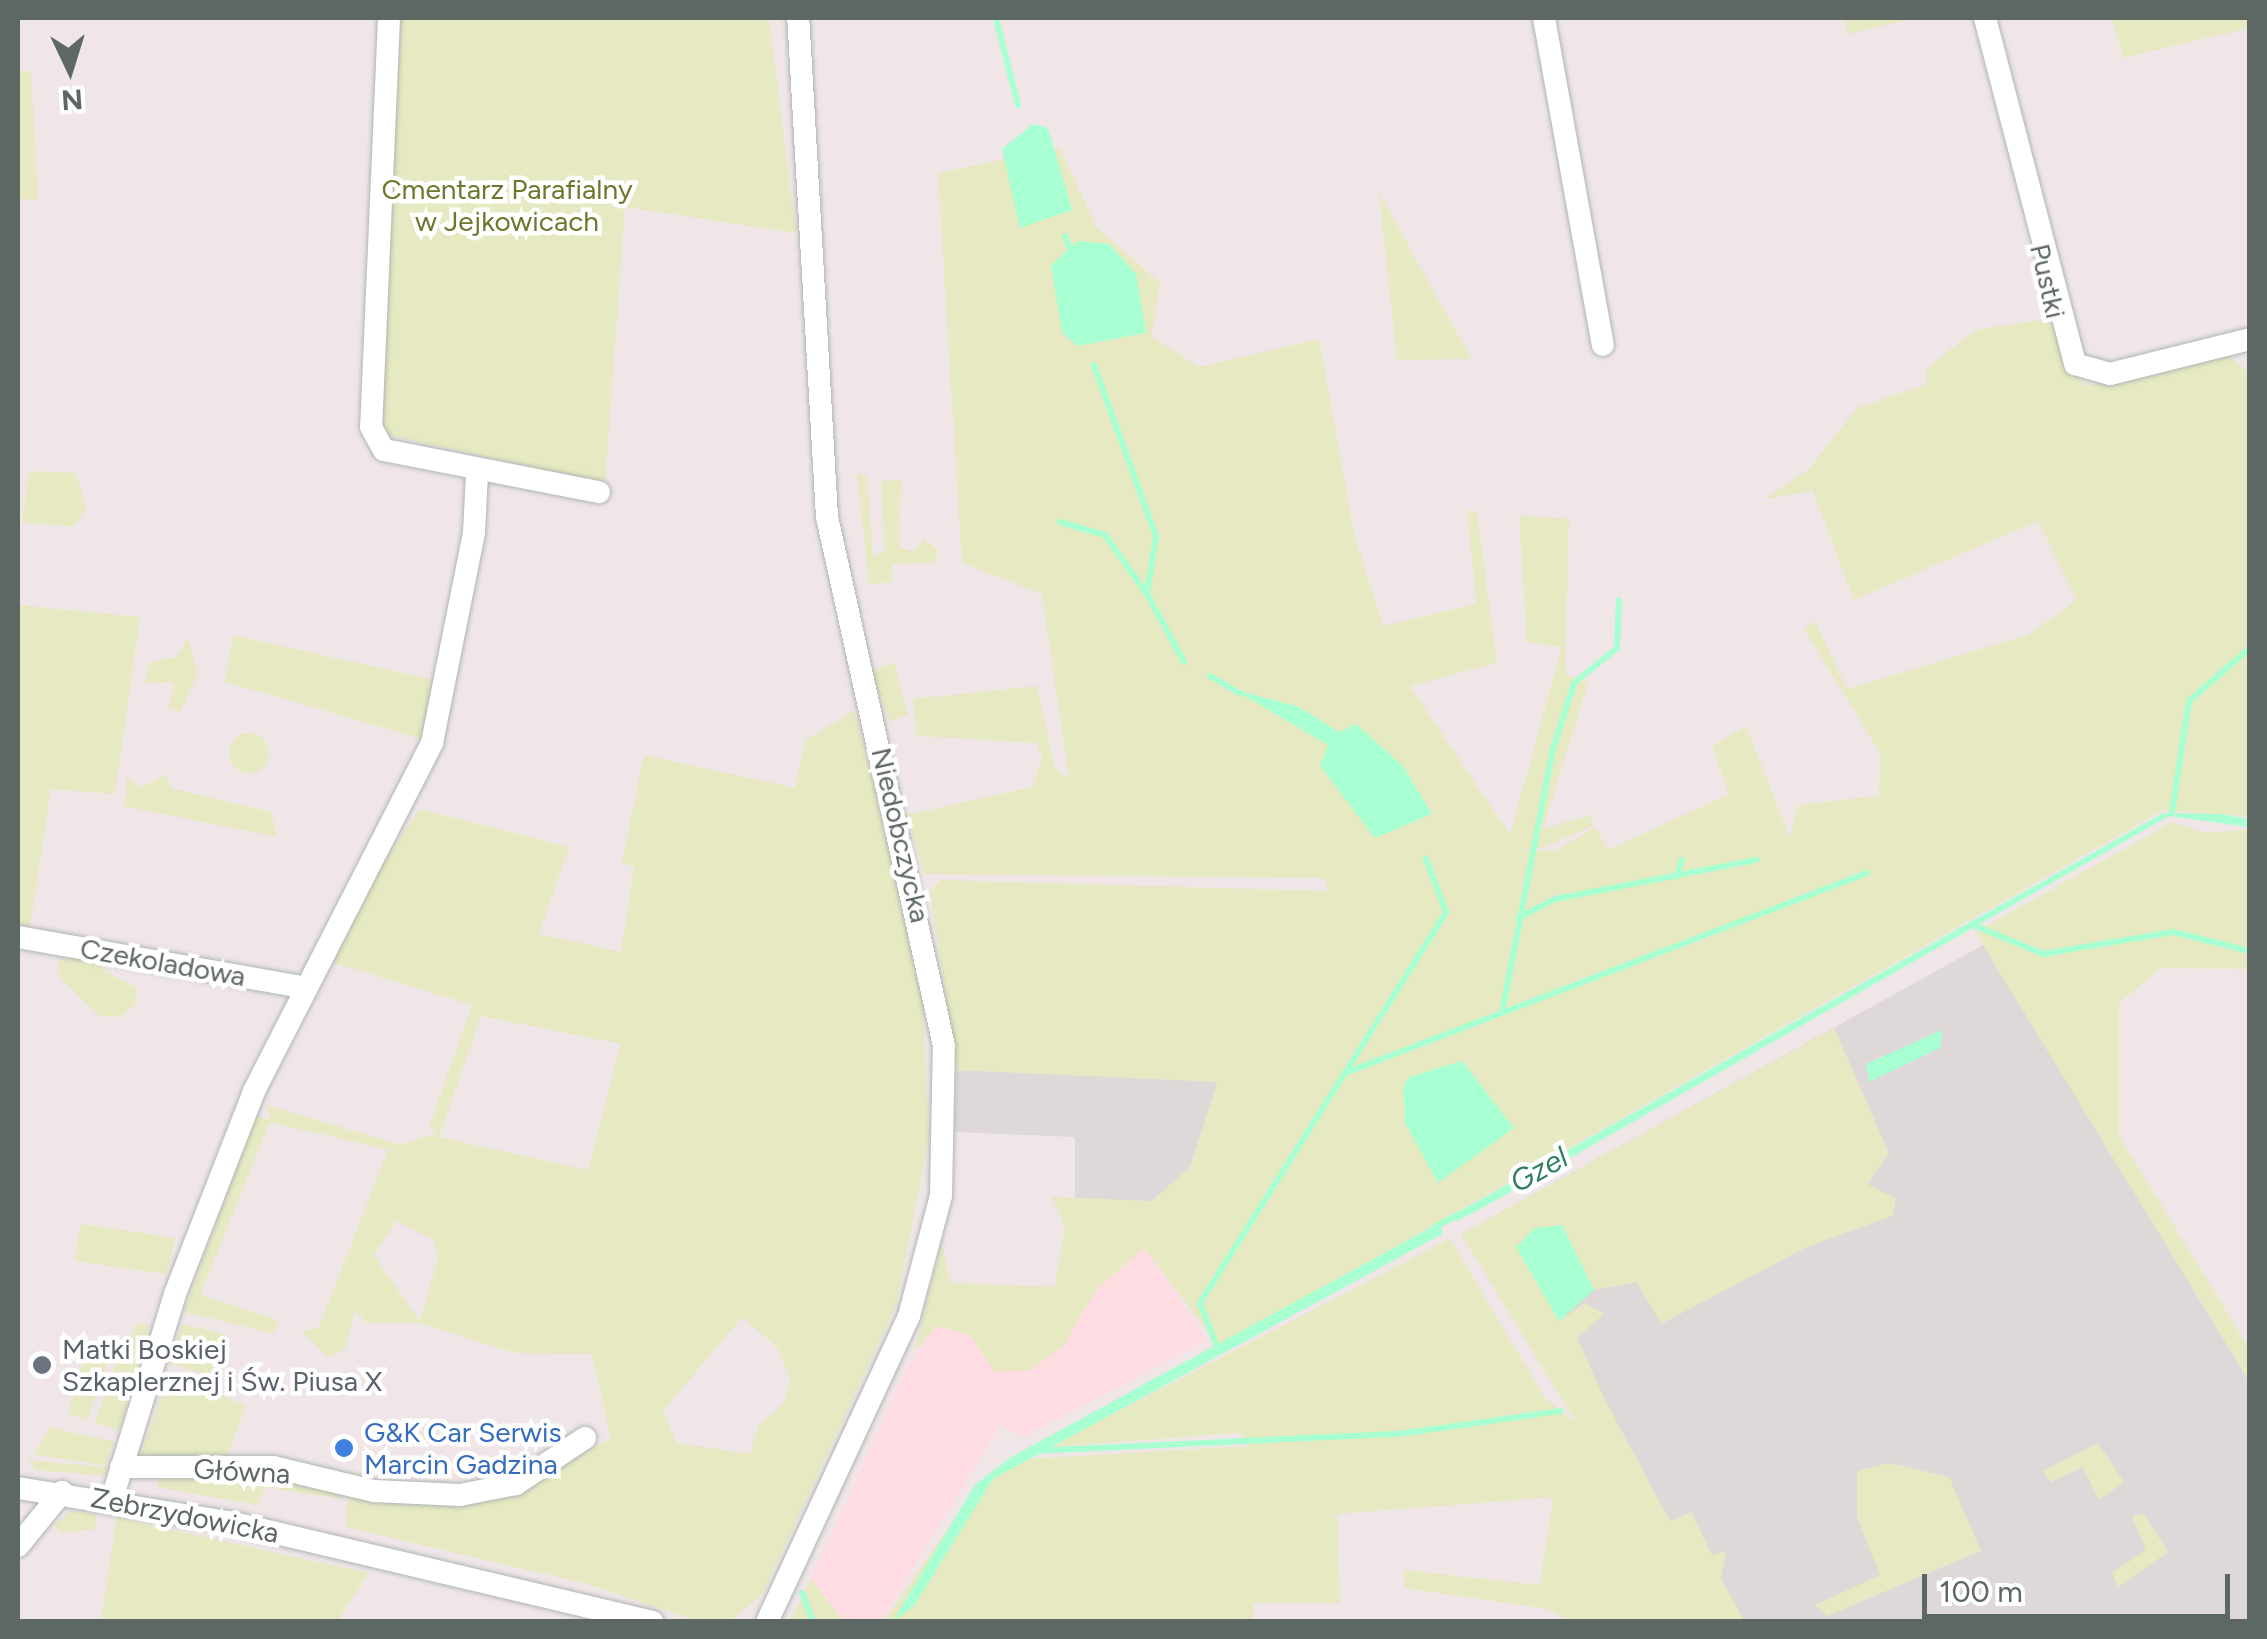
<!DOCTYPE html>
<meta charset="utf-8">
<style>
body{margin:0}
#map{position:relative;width:2267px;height:1639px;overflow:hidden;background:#f0e6e7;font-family:Figtree,sans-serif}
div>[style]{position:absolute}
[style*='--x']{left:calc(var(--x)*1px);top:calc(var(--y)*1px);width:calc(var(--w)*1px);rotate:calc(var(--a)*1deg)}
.commercial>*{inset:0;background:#ffdce2}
.industrial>*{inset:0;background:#dfd8d9}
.green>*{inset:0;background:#e6e9c1}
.round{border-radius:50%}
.water>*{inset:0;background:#a7ffd2}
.stream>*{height:6px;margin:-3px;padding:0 3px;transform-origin:3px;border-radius:3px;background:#a7ffd2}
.roads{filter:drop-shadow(0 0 2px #aeb6b4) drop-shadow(0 0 2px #aeb6b4)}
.minor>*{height:22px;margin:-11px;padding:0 11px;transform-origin:11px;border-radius:11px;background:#fff}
.dots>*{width:28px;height:28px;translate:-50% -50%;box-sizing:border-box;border:5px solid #fff;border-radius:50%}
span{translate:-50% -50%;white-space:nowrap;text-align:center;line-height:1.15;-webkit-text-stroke:9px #fff;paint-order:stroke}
.park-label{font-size:28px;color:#6f762d}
.street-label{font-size:28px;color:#5d6763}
.worship-label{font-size:28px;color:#5b616d}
.left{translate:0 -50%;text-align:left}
.shop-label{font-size:28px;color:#366cbe}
.water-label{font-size:30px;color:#2f7f5d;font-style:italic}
.frame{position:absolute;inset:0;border:20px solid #5d6763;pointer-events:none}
.north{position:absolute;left:20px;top:20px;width:100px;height:100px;-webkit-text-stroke:8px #fff;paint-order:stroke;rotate:176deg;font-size:28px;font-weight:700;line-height:40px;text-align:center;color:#5d6763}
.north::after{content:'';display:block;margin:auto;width:35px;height:45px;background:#5d6763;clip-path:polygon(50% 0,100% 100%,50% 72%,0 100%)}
.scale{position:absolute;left:1922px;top:1574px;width:308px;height:45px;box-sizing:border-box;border:5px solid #5d6763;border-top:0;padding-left:12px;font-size:30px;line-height:35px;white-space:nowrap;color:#5d6763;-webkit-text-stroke:8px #fff;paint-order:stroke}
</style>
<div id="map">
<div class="commercial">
<div style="clip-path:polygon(1144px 1247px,1207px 1340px,1023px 1437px,1000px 1425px,881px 1621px,844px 1621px,811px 1579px,907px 1368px,936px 1326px,1009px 1345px,1003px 1373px)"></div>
</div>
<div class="industrial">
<div style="clip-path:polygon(1985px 944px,2249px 1381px,2249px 1621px,1701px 1621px,1461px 1234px)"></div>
<div style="clip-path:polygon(957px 1070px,1218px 1081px,1190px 1167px,1152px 1201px,1075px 1200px,1075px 1137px,955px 1132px)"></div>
</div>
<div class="green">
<div style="clip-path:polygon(398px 18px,769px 18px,796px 233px,625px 207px,605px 483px,386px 435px,376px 413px)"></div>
<div style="clip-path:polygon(1845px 18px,1915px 18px,1848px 34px)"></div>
<div style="clip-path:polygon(2112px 18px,2248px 18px,2249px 28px,2123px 58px)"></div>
<div style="clip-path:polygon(18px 71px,31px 71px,38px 200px,18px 199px)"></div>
<div style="clip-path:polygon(evenodd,1060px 148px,1096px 227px,1160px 283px,1152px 337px,1199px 367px,1319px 339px,1354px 533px,1383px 626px,1476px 604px,1467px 510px,1477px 512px,1497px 663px,1410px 686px,1510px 835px,1562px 647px,1527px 642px,1519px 515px,1569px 519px,1565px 674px,1588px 683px,1543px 829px,1590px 815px,1594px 825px,1543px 848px,1512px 850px,1554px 851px,1596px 827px,1608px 850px,1729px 794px,1712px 746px,1746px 726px,1790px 838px,1798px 805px,1879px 796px,1880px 753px,1804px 629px,1815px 621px,1847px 689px,2028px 635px,2077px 600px,2038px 521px,1854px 600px,1813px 491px,1764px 499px,1808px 470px,1857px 408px,1927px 384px,1927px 368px,1975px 330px,2048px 319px,2084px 386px,2225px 354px,2249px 372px,2249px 816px,2163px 810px,1219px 1347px,1144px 1248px,1096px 1290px,1063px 1346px,1031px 1370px,995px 1372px,970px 1335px,936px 1326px,914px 1353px,942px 1244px,950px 1283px,1055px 1287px,1065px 1226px,1052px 1197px,1152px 1201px,1190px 1167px,1218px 1082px,957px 1070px,930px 891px,941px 880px,1328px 891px,1324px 878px,925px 874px,906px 815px,1033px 787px,1042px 757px,1037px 743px,917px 736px,913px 699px,1037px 686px,1055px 768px,1069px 779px,1042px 594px,962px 563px,938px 173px,1060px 148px,1321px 766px,1410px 831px,1342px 790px,1321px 766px)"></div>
<div style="clip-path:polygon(1379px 192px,1440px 303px,1472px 359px,1397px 360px)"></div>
<div style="clip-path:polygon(29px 471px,76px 473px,86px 508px,74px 526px,22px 523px)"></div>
<div style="clip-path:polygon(857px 474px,867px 475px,873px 556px,885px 552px,881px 481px,901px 480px,899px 548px,915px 551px,924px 539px,938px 550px,935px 563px,892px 564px,893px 582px,869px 584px)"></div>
<div style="clip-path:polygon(18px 605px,140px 617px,115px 794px,51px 789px,30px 927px,18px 925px)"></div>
<div style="clip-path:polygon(233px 635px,439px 681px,426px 740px,225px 682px)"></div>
<div style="clip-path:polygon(188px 639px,198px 673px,180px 712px,168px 708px,174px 682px,145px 683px,150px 662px,176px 657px)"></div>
<div style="clip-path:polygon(894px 662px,908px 714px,890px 722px,871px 671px)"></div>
<div style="clip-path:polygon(evenodd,854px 710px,921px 964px,929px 1138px,896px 1305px,762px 1595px,730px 1621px,697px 1621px,587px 1584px,345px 1527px,349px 1491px,527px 1482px,611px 1438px,592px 1354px,515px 1353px,420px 1323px,367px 1323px,355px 1310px,345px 1349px,329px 1357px,301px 1332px,319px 1327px,388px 1150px,270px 1122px,200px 1295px,278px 1320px,274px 1334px,184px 1312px,256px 1115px,270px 1120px,267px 1105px,401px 1145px,436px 1133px,429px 1127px,472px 1005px,328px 961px,358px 900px,420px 809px,569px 847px,539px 934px,621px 952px,634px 867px,622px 863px,644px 755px,795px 788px,806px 740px,854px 710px,481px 1016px,621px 1044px,588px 1170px,439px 1137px,481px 1016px,854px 710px,396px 1221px,434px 1240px,438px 1258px,420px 1322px,374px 1255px,396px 1221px,854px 710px,742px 1317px,777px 1347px,791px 1381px,783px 1404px,758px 1426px,750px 1454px,677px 1443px,663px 1411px,742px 1317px)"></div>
<div class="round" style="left:229px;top:733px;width:40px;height:40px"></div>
<div style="clip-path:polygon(166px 774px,171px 788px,271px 812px,277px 837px,124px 806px,127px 777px,143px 787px)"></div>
<div style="clip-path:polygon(2173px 822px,2205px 833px,2249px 829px,2249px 969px,2161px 968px,2119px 1003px,2119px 1136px,2249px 1348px,2249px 1381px,1975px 932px)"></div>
<div style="clip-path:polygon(67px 951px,102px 960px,104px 971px,136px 987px,136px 1004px,120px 1017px,100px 1016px,62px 980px,57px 965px)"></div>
<div style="clip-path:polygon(1834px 1028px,1889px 1153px,1868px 1184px,1896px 1199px,1892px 1216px,1807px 1247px,1661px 1324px,1637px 1282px,1594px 1290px,1561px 1225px,1560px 1320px,1585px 1303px,1604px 1314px,1577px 1338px,1604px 1398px,1670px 1521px,1691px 1512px,1712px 1555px,1726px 1551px,1721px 1578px,1744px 1621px,1569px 1621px,1548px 1609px,1404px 1588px,1404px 1570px,1540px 1585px,1553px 1497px,1337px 1514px,1340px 1603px,1253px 1603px,1253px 1621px,883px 1622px,973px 1493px,1023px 1459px,1250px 1446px,1240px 1433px,1049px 1447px,1450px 1239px,1545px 1398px,1577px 1424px,1461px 1234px)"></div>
<div style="clip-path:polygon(81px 1224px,176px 1238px,166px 1274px,74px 1261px)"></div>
<div style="clip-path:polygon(136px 1324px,149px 1324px,142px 1356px,125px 1353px)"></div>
<div style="clip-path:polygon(182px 1324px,226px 1334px,211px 1376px,169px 1363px)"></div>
<div style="clip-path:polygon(87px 1349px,110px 1355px,87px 1420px,68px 1414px)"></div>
<div style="clip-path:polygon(118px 1356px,141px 1365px,119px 1431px,95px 1423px)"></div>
<div style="clip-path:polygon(171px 1372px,246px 1406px,224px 1464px,137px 1464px)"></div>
<div style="clip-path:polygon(50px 1427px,114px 1442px,105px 1465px,34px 1455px)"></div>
<div style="clip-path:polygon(2098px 1443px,2124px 1482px,2099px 1500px,2083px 1467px,2051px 1482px,2042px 1471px)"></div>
<div style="clip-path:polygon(28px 1460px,106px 1467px,107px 1476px,36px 1470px)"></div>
<div style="clip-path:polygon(1889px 1463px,1949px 1477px,1981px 1551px,1827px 1616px,1815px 1605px,1880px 1575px,1857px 1517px,1857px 1471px)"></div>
<div style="clip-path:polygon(276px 1472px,346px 1489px,344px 1499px,265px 1487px,257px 1505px,157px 1487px,159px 1478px)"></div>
<div style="clip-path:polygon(71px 1511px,97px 1514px,95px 1529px,59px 1533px,55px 1525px)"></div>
<div style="clip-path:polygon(2144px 1514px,2168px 1552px,2118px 1587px,2112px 1573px,2146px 1550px,2132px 1516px)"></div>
<div style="clip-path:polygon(117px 1515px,140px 1523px,369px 1573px,337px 1621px,101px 1622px)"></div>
<div style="clip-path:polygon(811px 1579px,844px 1621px,790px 1621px)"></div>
</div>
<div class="water">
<div style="clip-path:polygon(1033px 124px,1048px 128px,1072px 210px,1020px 228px,1002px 149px)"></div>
<div style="clip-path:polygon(1078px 241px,1109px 244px,1136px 274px,1146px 333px,1077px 346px,1062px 332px,1051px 265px)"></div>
<div style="clip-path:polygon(1233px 689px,1299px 707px,1339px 732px,1356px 724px,1403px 766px,1432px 814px,1375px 838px,1320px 766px,1328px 745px)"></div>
<div style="clip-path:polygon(2163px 813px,2220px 814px,2249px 819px,2249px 827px,2169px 816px,1484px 1207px,1457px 1221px,1453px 1215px)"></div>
<div style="clip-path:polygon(1942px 1030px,1940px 1048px,1869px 1082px,1866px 1064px)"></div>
<div style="clip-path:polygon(1462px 1061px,1514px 1128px,1438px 1183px,1405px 1123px,1403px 1087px,1409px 1077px)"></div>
<div style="clip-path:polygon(1441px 1222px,1442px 1234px,993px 1479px,914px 1606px,893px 1621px,975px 1485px,1008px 1459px)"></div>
<div style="clip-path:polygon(1562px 1225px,1594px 1290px,1559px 1321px,1516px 1247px,1535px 1228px)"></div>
</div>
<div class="stream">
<div style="--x:996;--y:18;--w:90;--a:75.8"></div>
<div style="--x:1065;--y:236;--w:11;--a:68"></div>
<div style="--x:1094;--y:365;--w:182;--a:70.1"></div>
<div style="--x:1156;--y:536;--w:59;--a:98.8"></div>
<div style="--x:1147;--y:594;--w:77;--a:61.4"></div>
<div style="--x:1060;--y:522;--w:47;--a:16.1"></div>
<div style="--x:1105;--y:535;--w:72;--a:54.6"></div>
<div style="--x:1210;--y:676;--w:34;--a:30"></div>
<div style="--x:2172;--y:812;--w:112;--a:-81.3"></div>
<div style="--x:2189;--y:701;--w:81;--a:-41"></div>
<div style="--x:1676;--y:877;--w:18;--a:-71"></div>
<div style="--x:1518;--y:918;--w:42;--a:-27.2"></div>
<div style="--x:1555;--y:899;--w:205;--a:-11"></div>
<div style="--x:1971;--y:924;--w:78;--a:22.6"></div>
<div style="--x:2043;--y:954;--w:132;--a:-9.6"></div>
<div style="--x:2173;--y:932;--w:79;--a:13.9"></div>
<div style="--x:1502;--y:1013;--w:269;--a:-79.1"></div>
<div style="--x:1553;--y:749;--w:69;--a:-72.3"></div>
<div style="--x:1574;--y:683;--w:55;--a:-39.1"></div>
<div style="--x:1617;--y:648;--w:48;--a:-87.6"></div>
<div style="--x:1345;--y:1073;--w:559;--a:-20.96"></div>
<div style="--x:1435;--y:1227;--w:27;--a:-28"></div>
<div style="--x:1218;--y:1349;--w:49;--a:-111.4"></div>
<div style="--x:1200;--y:1303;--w:462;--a:-57.8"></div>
<div style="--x:1446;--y:912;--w:57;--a:-110.7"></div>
<div style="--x:1146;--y:1386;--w:88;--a:-27.1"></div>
<div style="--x:1033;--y:1451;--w:366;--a:-2.7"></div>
<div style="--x:1399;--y:1434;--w:163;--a:-8.1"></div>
<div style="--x:802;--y:1593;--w:31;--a:69"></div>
</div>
<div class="roads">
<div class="minor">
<div style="--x:389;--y:18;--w:409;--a:92.5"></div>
<div style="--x:371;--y:427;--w:26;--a:61"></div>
<div style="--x:384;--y:450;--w:219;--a:11.1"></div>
<div style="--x:1544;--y:18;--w:332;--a:79.8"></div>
<div style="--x:1985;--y:18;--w:358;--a:75.4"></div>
<div style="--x:2075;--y:364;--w:36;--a:16"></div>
<div style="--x:2110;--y:374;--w:144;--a:-14"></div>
<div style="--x:18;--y:937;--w:293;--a:10"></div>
<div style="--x:121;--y:1467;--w:152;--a:0"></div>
<div style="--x:273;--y:1467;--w:104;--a:13.4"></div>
<div style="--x:374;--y:1491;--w:86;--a:2.7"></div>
<div style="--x:460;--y:1495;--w:57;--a:-11.1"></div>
<div style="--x:516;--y:1484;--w:83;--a:-33.7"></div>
<div style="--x:18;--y:1488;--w:219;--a:9.2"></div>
<div style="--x:234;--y:1523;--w:430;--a:13.3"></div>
<div style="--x:112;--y:1499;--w:214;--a:-72.9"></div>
<div style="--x:175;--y:1294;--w:218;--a:-68.7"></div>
<div style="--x:254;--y:1091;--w:391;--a:-62.9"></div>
<div style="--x:432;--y:743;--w:214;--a:-78.7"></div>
<div style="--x:474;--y:533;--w:60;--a:-87.1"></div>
<div style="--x:18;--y:1546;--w:70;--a:-50.8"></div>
<div style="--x:767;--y:1622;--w:337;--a:-65.1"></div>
<div style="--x:909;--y:1316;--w:124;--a:-75.1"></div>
<div style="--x:941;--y:1196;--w:150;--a:-88.9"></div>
<div style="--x:944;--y:1046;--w:542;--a:-102.47"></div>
<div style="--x:827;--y:517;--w:500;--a:-93.3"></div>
</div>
</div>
<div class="dots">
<div style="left:42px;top:1365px;background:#6b7280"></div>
<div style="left:344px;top:1448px;background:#3f7fe0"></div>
</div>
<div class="park-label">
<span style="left:507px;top:205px">Cmentarz Parafialny<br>w Jejkowicach</span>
</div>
<div class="street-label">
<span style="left:2048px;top:281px;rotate:77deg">Pustki</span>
<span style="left:901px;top:835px;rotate:77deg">Niedobczycka</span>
<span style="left:163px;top:962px;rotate:10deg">Czekoladowa</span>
<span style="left:242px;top:1471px;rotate:3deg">Główna</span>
<span style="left:185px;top:1515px;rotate:11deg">Zebrzydowicka</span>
</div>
<div class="worship-label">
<span class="left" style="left:62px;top:1365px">Matki Boskiej<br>Szkaplerznej i Św. Piusa X</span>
</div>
<div class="shop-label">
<span class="left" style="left:364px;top:1448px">G&amp;K Car Serwis<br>Marcin Gadzina</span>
</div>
<div class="water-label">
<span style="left:1539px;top:1170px;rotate:-29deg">Gzel</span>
</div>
<div class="frame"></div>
<div class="north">N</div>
<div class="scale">100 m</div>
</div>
